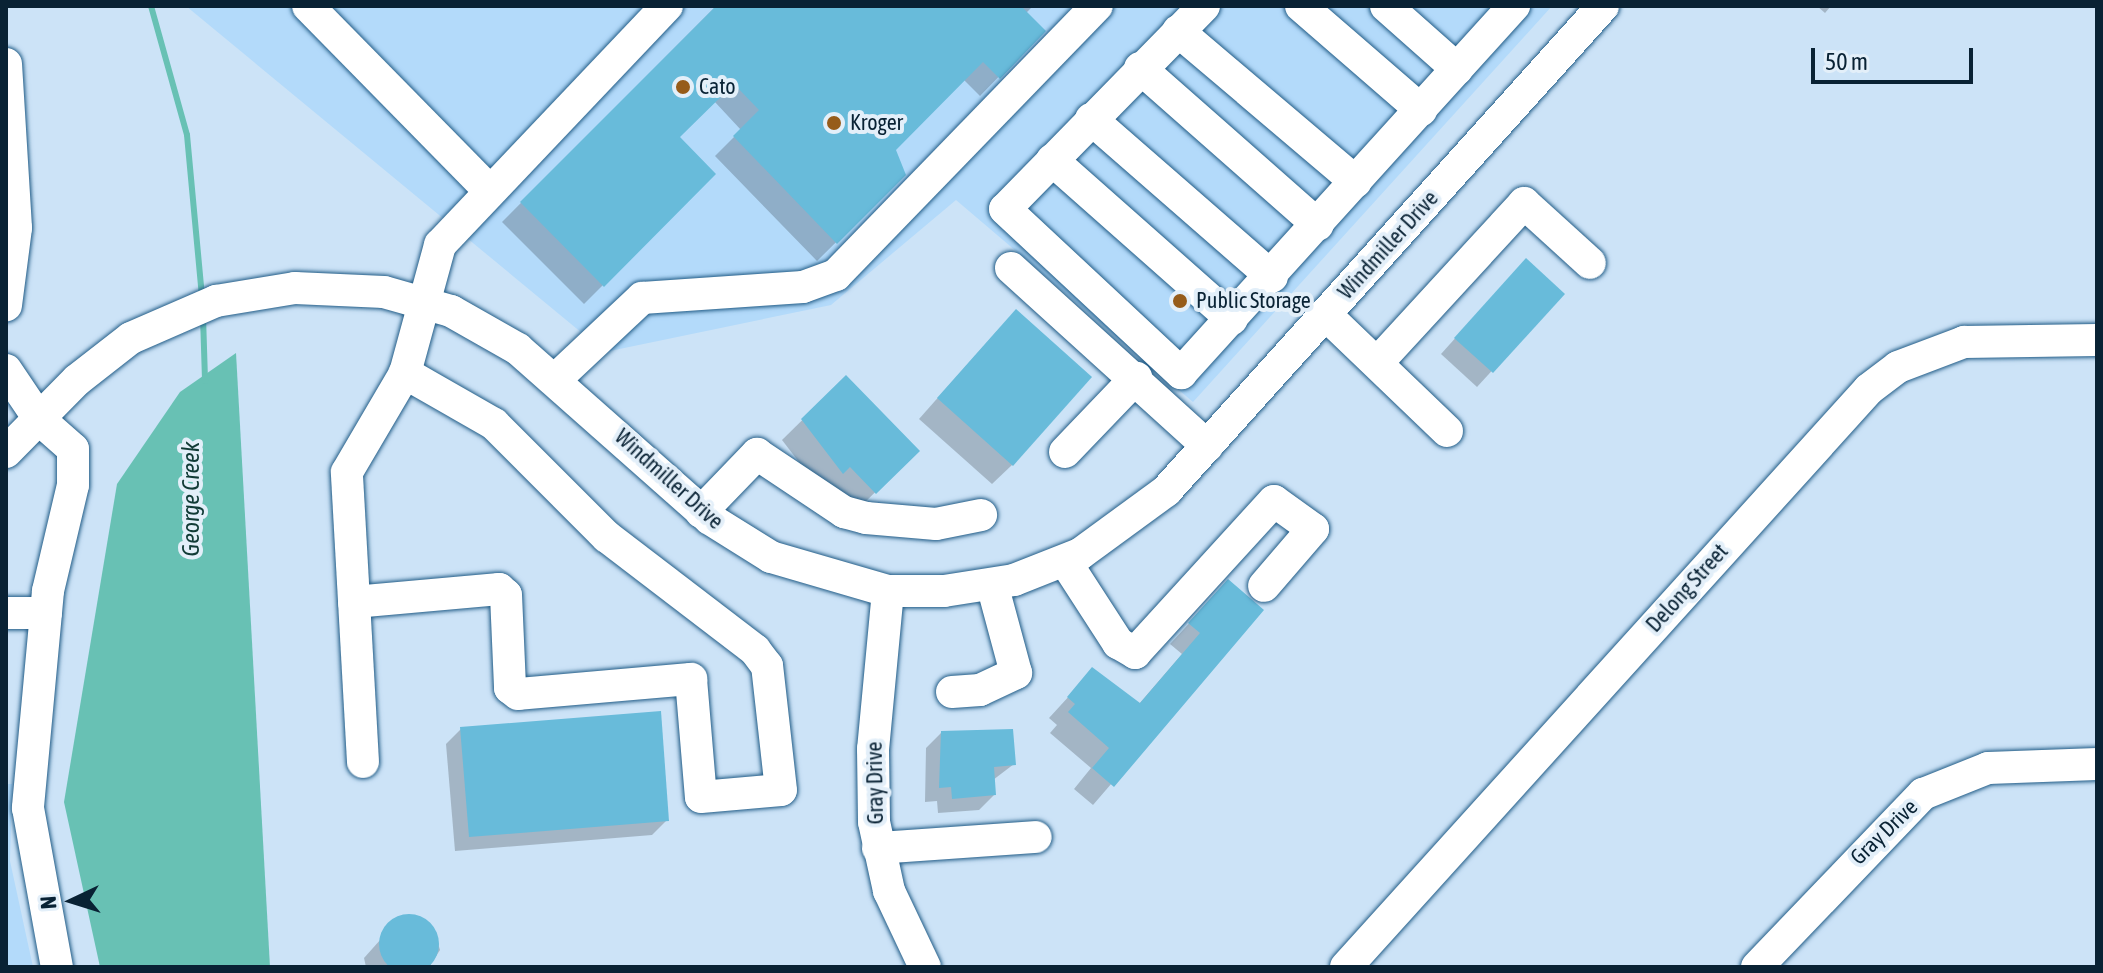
<!DOCTYPE html>
<style>
body{margin:0}
#map{position:relative;width:2103px;height:973px;overflow:hidden;background:#cce3f7;font-family:"Asap Condensed",sans-serif}
div>[style]{position:absolute}
[style*='--x']{left:calc(var(--x)*1px);top:calc(var(--y)*1px);width:calc(var(--w)*1px);rotate:calc(var(--a)*1deg)}
.built>*{inset:0;background:#b3dafa}
.water>*{inset:0;background:#68c1b4}
.shadow>*{inset:0;background:#0003}
.stream>*{height:6px;margin:-3px;padding:0 3px;transform-origin:3px;border-radius:3px;background:#68c1b4}
.building>*{inset:0;background:#68bbda}
.round{border-radius:50%}
.roads{filter:drop-shadow(0 0 2px #215c87) drop-shadow(0 0 2px #215c87)}
.minor>*{height:32px;margin:-16px;padding:0 16px;transform-origin:16px;border-radius:16px;background:#fff}
.dots>*{width:22px;height:22px;translate:-50% -50%;box-sizing:border-box;border:4px solid #e3eff9;border-radius:50%}
span{translate:-50% -50%;white-space:nowrap;text-align:center;line-height:1.15;-webkit-text-stroke:8px #e3eff9;paint-order:stroke}
.poi-label{font-size:22px;color:#092234}
.left{translate:0 -50%;text-align:left}
.street-label{font-size:22px;color:#092234}
.water-label{font-size:24px;color:#113b36;font-style:italic}
.frame{position:absolute;inset:0;border:8px solid #092234;pointer-events:none}
.north{position:absolute;left:32px;top:861px;width:80px;height:80px;-webkit-text-stroke:6px #e3eff9;paint-order:stroke;rotate:266deg;font-size:22px;font-weight:700;line-height:32px;text-align:center;color:#092234}
.north::after{content:'';display:block;margin:auto;width:28px;height:36px;background:#092234;clip-path:polygon(50% 0,100% 100%,50% 72%,0 100%)}
.scale{position:absolute;left:1811px;top:48px;width:162px;height:36px;box-sizing:border-box;border:4px solid #092234;border-top:0;padding-left:10px;font-size:24px;line-height:28px;white-space:nowrap;color:#092234;-webkit-text-stroke:6px #e3eff9;paint-order:stroke}
</style>
<div id="map">
<div class="built">
<div style="clip-path:polygon(186px 6px,1552px 6px,1193px 402px,956px 200px,831px 305px,605px 352px)"></div>
<div style="clip-path:polygon(6px 784px,12px 784px,10px 861px,33px 967px,6px 967px)"></div>
</div>
<div class="water">
<div style="clip-path:polygon(236px 353px,270px 967px,100px 967px,64px 802px,117px 484px,180px 392px)"></div>
</div>
<div class="shadow">
<div style="clip-path:polygon(716px 6px,1033px 6px,1026px 13px,1043px 31px,980px 96px,963px 79px,893px 150px,904px 175px,817px 261px,715px 156px,741px 130px,714px 101px,677px 137px,714px 174px,584px 304px,502px 222px)"></div>
<div style="clip-path:polygon(1817px 6px,1831px 6px,1825px 13px)"></div>
<div style="clip-path:polygon(1512px 275px,1562px 294px,1477px 387px,1441px 354px)"></div>
<div style="clip-path:polygon(997px 331px,1012px 465px,992px 484px,919px 419px)"></div>
<div style="clip-path:polygon(846px 377px,917px 451px,855px 512px,822px 492px,782px 440px)"></div>
<div style="clip-path:polygon(1209px 602px,1261px 610px,1093px 805px,1074px 789px,1091px 768px,1050px 733px,1057px 725px,1049px 718px,1093px 670px,1139px 704px,1182px 654px,1170px 644px)"></div>
<div style="clip-path:polygon(461px 729px,667px 820px,652px 835px,455px 851px,446px 744px)"></div>
<div style="clip-path:polygon(941px 733px,1014px 764px,993px 780px,994px 795px,979px 810px,938px 813px,937px 801px,925px 802px,926px 748px)"></div>
<div style="clip-path:polygon(417px 919px,434px 930px,440px 950px,429px 967px,366px 967px,364px 958px,398px 920px)"></div>
</div>
<div class="stream">
<div style="--x:151;--y:6;--w:134;--a:74.4"></div>
<div style="--x:187;--y:135;--w:163;--a:84.7"></div>
<div style="--x:203;--y:316;--w:65;--a:88.2"></div>
</div>
<div class="building">
<div style="clip-path:polygon(716px 6px,1021px 6px,1046px 31px,1000px 79px,983px 62px,896px 150px,906px 175px,837px 244px,733px 136px,759px 110px,734px 84px,680px 137px,716px 174px,604px 287px,520px 202px)"></div>
<div style="clip-path:polygon(1526px 258px,1565px 294px,1493px 373px,1454px 338px)"></div>
<div style="clip-path:polygon(1016px 309px,1092px 377px,1013px 466px,937px 398px)"></div>
<div style="clip-path:polygon(846px 375px,920px 451px,876px 494px,850px 467px,843px 474px,801px 419px)"></div>
<div style="clip-path:polygon(1228px 579px,1264px 610px,1114px 787px,1092px 768px,1109px 748px,1068px 712px,1075px 704px,1067px 697px,1092px 667px,1140px 703px,1200px 633px,1188px 623px)"></div>
<div style="clip-path:polygon(661px 711px,669px 821px,469px 837px,460px 727px)"></div>
<div style="clip-path:polygon(1013px 729px,1016px 765px,994px 767px,996px 795px,952px 799px,951px 787px,939px 788px,941px 731px)"></div>
<div class="round" style="left:379px;top:914px;width:60px;height:60px"></div>
</div>
<div class="roads">
<div class="minor">
<div style="--x:308;--y:6;--w:257;--a:45.5"></div>
<div style="--x:1204;--y:6;--w:284;--a:134.4"></div>
<div style="--x:1005;--y:209;--w:241;--a:43"></div>
<div style="--x:1181;--y:373;--w:496;--a:-47.8"></div>
<div style="--x:1301;--y:6;--w:159;--a:40.9"></div>
<div style="--x:1386;--y:6;--w:95;--a:41.6"></div>
<div style="--x:1178;--y:31;--w:233;--a:40.3"></div>
<div style="--x:6;--y:64;--w:164;--a:86.5"></div>
<div style="--x:16;--y:228;--w:78;--a:97.4"></div>
<div style="--x:1140;--y:68;--w:237;--a:41.4"></div>
<div style="--x:1091;--y:119;--w:240;--a:41.1"></div>
<div style="--x:1052;--y:160;--w:240;--a:41.5"></div>
<div style="--x:1011;--y:268;--w:265;--a:42.2"></div>
<div style="--x:1325;--y:314;--w:169;--a:43.8"></div>
<div style="--x:1378;--y:362;--w:216;--a:-47.4"></div>
<div style="--x:1524;--y:203;--w:89;--a:42.3"></div>
<div style="--x:6;--y:370;--w:59;--a:56"></div>
<div style="--x:39;--y:419;--w:45;--a:41.4"></div>
<div style="--x:73;--y:449;--w:36;--a:90"></div>
<div style="--x:73;--y:485;--w:109;--a:103.3"></div>
<div style="--x:48;--y:591;--w:218;--a:95.3"></div>
<div style="--x:28;--y:808;--w:162;--a:79.7"></div>
<div style="--x:557;--y:378;--w:117;--a:-43.3"></div>
<div style="--x:642;--y:298;--w:161;--a:-3.9"></div>
<div style="--x:803;--y:287;--w:35;--a:-20"></div>
<div style="--x:836;--y:275;--w:375;--a:-45.9"></div>
<div style="--x:6;--y:452;--w:101;--a:-45.4"></div>
<div style="--x:77;--y:380;--w:68;--a:-37.9"></div>
<div style="--x:131;--y:338;--w:93;--a:-23.5"></div>
<div style="--x:216;--y:301;--w:80;--a:-9.3"></div>
<div style="--x:295;--y:288;--w:89;--a:2.6"></div>
<div style="--x:384;--y:292;--w:70;--a:15.8"></div>
<div style="--x:451;--y:311;--w:77;--a:29.6"></div>
<div style="--x:518;--y:349;--w:256;--a:41.5"></div>
<div style="--x:710;--y:519;--w:72;--a:31.9"></div>
<div style="--x:771;--y:557;--w:122;--a:16.2"></div>
<div style="--x:888;--y:591;--w:56;--a:0"></div>
<div style="--x:944;--y:591;--w:71;--a:-8.9"></div>
<div style="--x:1014;--y:580;--w:71;--a:-21.5"></div>
<div style="--x:1080;--y:554;--w:107;--a:-36.2"></div>
<div style="--x:1166;--y:491;--w:653;--a:-47.98"></div>
<div style="--x:1065;--y:452;--w:103;--a:-46.2"></div>
<div style="--x:701;--y:512;--w:81;--a:-46"></div>
<div style="--x:757;--y:454;--w:105;--a:33.7"></div>
<div style="--x:844;--y:512;--w:23;--a:15"></div>
<div style="--x:866;--y:518;--w:70;--a:4.9"></div>
<div style="--x:936;--y:524;--w:46;--a:-11.3"></div>
<div style="--x:1065;--y:561;--w:98;--a:57.1"></div>
<div style="--x:1118;--y:643;--w:20;--a:30"></div>
<div style="--x:1135;--y:653;--w:206;--a:-47.6"></div>
<div style="--x:1274;--y:501;--w:48;--a:35.7"></div>
<div style="--x:1313;--y:529;--w:75;--a:130.7"></div>
<div style="--x:888;--y:591;--w:159;--a:95.4"></div>
<div style="--x:873;--y:749;--w:73;--a:89.2"></div>
<div style="--x:874;--y:822;--w:71;--a:77.7"></div>
<div style="--x:889;--y:891;--w:84;--a:64.7"></div>
<div style="--x:354;--y:602;--w:146;--a:-5.1"></div>
<div style="--x:499;--y:589;--w:9;--a:41"></div>
<div style="--x:506;--y:595;--w:93;--a:87.5"></div>
<div style="--x:510;--y:688;--w:10;--a:37"></div>
<div style="--x:518;--y:694;--w:174;--a:-5"></div>
<div style="--x:691;--y:679;--w:118;--a:85.2"></div>
<div style="--x:701;--y:797;--w:80;--a:-5"></div>
<div style="--x:781;--y:790;--w:125;--a:-96.4"></div>
<div style="--x:767;--y:666;--w:20;--a:-127"></div>
<div style="--x:755;--y:650;--w:186;--a:-142.6"></div>
<div style="--x:607;--y:537;--w:160;--a:-135"></div>
<div style="--x:494;--y:424;--w:103;--a:-150.2"></div>
<div style="--x:6;--y:613;--w:40;--a:0"></div>
<div style="--x:952;--y:692;--w:28;--a:-4"></div>
<div style="--x:980;--y:690;--w:40;--a:-25"></div>
<div style="--x:1016;--y:673;--w:92;--a:-105.1"></div>
<div style="--x:363;--y:762;--w:290;--a:-93.2"></div>
<div style="--x:347;--y:472;--w:115;--a:-59.6"></div>
<div style="--x:405;--y:373;--w:133;--a:-74.7"></div>
<div style="--x:440;--y:245;--w:330;--a:-46.5"></div>
<div style="--x:878;--y:848;--w:158;--a:-4"></div>
<div style="--x:1346;--y:967;--w:779;--a:-47.86"></div>
<div style="--x:1869;--y:389;--w:36;--a:-37"></div>
<div style="--x:1898;--y:367;--w:71;--a:-20.7"></div>
<div style="--x:1964;--y:342;--w:133;--a:-0.9"></div>
<div style="--x:1757;--y:967;--w:240;--a:-46.2"></div>
<div style="--x:1923;--y:794;--w:70;--a:-21.8"></div>
<div style="--x:1988;--y:768;--w:109;--a:-2.1"></div>
</div>
</div>
<div class="dots">
<div style="left:683px;top:87px;background:#965c1a"></div>
<div style="left:834px;top:123px;background:#965c1a"></div>
<div style="left:1180px;top:301px;background:#965c1a"></div>
</div>
<div class="poi-label">
<span class="left" style="left:699px;top:87px">Cato</span>
<span class="left" style="left:850px;top:123px">Kroger</span>
<span class="left" style="left:1196px;top:301px">Public Storage</span>
</div>
<div class="street-label">
<span style="left:1388px;top:245px;rotate:-48deg">Windmiller Drive</span>
<span style="left:669px;top:479px;rotate:42deg">Windmiller Drive</span>
<span style="left:1687px;top:588px;rotate:-48deg">Delong Street</span>
<span style="left:875px;top:783px;rotate:-91deg">Gray Drive</span>
<span style="left:1884px;top:832px;rotate:-44deg">Gray Drive</span>
</div>
<div class="water-label">
<span style="left:191px;top:499px;rotate:-90deg">George Creek</span>
</div>
<div class="frame"></div>
<div class="north">N</div>
<div class="scale">50 m</div>
</div>
